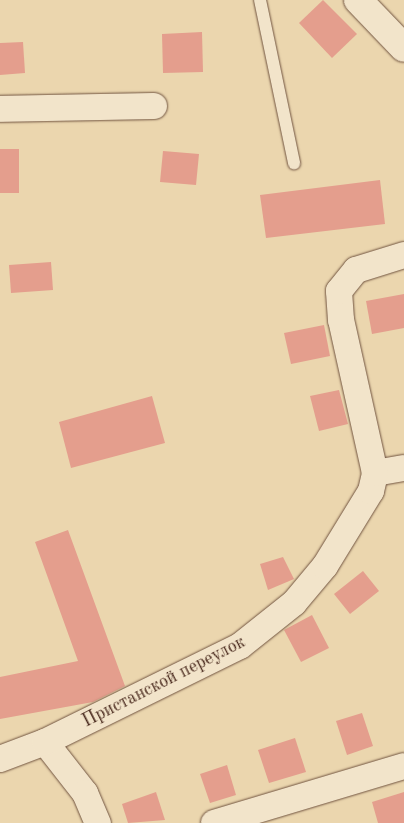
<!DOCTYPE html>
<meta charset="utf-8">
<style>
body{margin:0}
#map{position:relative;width:404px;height:823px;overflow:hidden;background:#ebd6ae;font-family:"Old Standard TT",serif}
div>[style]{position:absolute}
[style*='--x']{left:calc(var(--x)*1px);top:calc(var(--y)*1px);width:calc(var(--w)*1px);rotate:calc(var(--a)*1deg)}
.building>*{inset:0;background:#e49e8d}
.roads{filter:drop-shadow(0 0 1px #715440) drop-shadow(0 0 1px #715440)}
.lane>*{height:12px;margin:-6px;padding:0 6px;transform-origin:6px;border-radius:6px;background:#f2e4ca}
.street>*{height:26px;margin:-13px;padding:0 13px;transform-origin:13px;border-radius:13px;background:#f2e4ca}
.secondary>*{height:28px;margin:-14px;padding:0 14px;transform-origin:14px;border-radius:14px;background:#f2e4ca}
span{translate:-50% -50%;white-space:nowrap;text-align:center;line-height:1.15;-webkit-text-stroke:4px #f2e4ca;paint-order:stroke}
.street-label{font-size:18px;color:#48281c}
</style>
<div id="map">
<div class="building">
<div style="clip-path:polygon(323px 0,357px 34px,332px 58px,299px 23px)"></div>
<div style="clip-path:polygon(202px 32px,203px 72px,163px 73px,162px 34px)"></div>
<div style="clip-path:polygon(23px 42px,25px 73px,0 75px,0 43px)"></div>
<div style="clip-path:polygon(0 149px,19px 149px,19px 193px,0 193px)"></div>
<div style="clip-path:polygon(163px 151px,199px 154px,196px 185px,160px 182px)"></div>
<div style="clip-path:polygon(380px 180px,385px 224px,266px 238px,260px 195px)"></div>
<div style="clip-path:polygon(51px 262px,53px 290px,11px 293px,9px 265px)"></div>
<div style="clip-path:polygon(404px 294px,404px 328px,372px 334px,366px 301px)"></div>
<div style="clip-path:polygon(324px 325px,330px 356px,291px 364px,284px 333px)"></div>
<div style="clip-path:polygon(339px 390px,348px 424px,319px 431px,310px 396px)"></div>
<div style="clip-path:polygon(152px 396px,165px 443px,71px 468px,59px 422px)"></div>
<div style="clip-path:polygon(68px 530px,125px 686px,93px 702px,0 719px,0 677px,78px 661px,35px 542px)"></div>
<div style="clip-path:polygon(283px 557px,294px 579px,268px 590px,260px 564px)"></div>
<div style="clip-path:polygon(363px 571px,379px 591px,350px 614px,334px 594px)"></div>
<div style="clip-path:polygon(312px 615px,329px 648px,301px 662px,284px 630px)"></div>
<div style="clip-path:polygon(362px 713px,373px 746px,347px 755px,336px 721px)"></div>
<div style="clip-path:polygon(295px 738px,306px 772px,269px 783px,258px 750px)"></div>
<div style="clip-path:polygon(227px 765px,236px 795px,210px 803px,200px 774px)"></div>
<div style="clip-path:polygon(156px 792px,165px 820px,128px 823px,122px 804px)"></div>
<div style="clip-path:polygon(404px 792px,404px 823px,378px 823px,372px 802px)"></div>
</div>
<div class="roads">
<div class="lane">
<div style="--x:260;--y:0;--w:167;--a:78.2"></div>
</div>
<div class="street">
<div style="--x:0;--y:109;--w:154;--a:-1.1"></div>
<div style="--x:375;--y:473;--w:29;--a:-10"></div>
<div style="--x:45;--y:742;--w:65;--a:51.9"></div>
<div style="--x:85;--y:793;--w:33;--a:67"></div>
<div style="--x:0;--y:759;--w:48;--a:-20.7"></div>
<div style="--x:45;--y:742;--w:217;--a:-26.2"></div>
<div style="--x:240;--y:646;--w:69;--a:-38.5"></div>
<div style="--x:294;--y:603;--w:48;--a:-50"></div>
<div style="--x:325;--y:566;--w:88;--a:-58.5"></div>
<div style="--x:371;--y:491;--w:18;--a:-77"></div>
<div style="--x:375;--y:473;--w:157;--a:-102.5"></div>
<div style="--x:341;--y:320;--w:29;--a:-94"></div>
<div style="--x:339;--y:291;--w:27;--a:-51"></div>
<div style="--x:356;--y:270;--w:50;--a:-17.4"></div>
<div style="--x:214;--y:823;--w:198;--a:-16.7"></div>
</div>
<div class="secondary">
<div style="--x:358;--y:0;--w:66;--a:46.2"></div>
</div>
</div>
<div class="street-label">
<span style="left:164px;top:682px;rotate:-27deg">Пристанской переулок</span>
</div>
</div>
